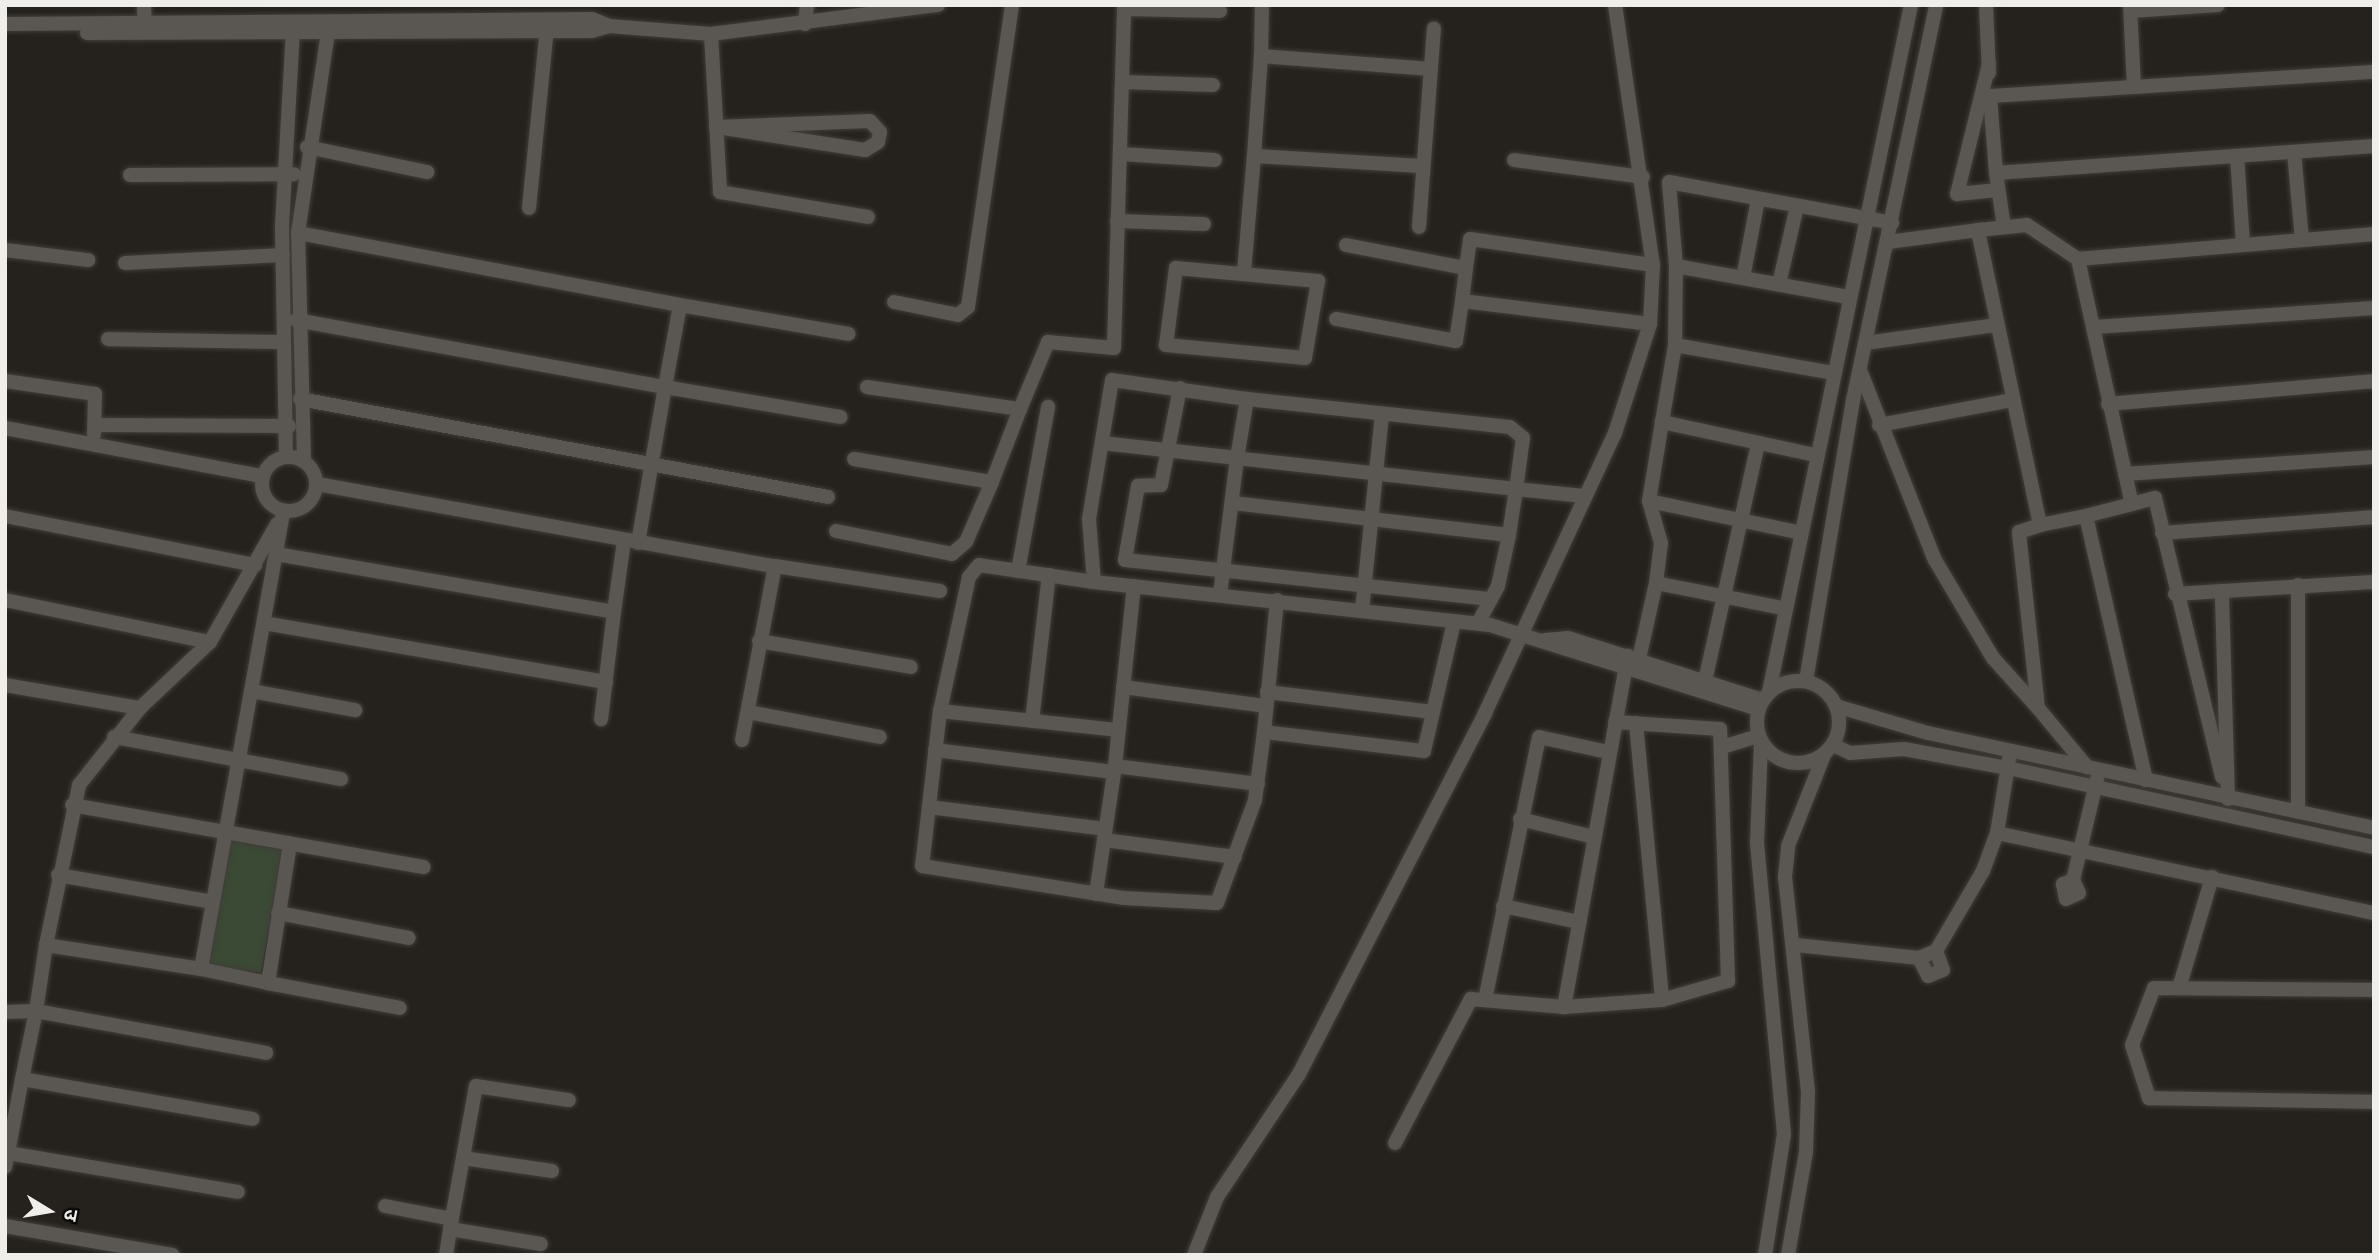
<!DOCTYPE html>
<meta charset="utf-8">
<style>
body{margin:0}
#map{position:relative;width:2379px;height:1260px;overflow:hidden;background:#25221d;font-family:Overpass,"Noto Sans Devanagari",sans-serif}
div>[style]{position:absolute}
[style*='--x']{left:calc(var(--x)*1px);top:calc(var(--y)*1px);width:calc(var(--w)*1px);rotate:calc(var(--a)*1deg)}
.green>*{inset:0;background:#3b4a35}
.roads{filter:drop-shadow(0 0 2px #403d39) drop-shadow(0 0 2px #403d39)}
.minor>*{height:14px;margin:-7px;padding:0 7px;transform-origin:7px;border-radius:7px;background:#5a5651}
.minor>.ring{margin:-7px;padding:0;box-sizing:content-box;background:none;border:14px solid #5a5651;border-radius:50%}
span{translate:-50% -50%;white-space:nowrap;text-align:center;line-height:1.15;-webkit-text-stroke:7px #0d0b0a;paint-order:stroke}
.frame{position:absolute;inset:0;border:7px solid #f0eeeb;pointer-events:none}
.north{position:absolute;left:14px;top:1176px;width:70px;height:70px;-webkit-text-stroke:5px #0d0b0a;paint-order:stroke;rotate:101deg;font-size:19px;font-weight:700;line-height:28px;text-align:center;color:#f0eeeb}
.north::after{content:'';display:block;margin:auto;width:24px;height:32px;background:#f0eeeb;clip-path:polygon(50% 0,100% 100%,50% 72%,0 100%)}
</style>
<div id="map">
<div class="green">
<div style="clip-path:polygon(231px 839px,283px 849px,261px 973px,209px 966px)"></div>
</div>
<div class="roads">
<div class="minor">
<div style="--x:144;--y:5;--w:27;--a:88"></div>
<div style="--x:1615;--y:5;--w:263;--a:81.7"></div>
<div style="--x:1986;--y:5;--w:68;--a:87.5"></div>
<div style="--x:2130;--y:5;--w:81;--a:87.2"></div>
<div style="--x:1124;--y:9;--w:96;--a:1.2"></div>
<div style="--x:2131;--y:11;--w:87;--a:-3.9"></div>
<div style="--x:5;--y:24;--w:587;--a:-0.49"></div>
<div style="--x:592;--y:19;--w:18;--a:22"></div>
<div style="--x:609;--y:26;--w:102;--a:4.5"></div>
<div style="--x:711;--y:34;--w:229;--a:-7.3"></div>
<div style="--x:805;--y:24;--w:19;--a:-84"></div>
<div style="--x:87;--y:33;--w:505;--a:-0.23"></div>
<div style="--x:592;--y:31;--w:18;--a:-16"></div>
<div style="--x:711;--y:34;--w:158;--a:86.7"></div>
<div style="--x:720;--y:192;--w:150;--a:9.6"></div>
<div style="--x:1261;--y:56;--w:51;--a:-88.9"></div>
<div style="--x:1989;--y:64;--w:134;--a:103.8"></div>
<div style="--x:1957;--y:194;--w:41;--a:-5.6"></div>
<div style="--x:1123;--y:82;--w:90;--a:1.9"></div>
<div style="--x:870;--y:121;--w:15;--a:48"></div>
<div style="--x:880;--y:132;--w:10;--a:101"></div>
<div style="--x:878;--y:142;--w:15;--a:148"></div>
<div style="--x:865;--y:150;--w:151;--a:-171.2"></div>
<div style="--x:716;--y:127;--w:154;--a:-2.2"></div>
<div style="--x:307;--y:147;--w:123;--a:11.8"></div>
<div style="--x:2294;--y:152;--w:88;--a:84.8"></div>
<div style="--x:1120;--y:154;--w:95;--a:3.6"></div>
<div style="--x:1254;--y:156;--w:100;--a:-86"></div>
<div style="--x:1261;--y:56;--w:170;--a:4.4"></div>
<div style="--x:2237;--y:156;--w:89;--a:86.1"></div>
<div style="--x:1514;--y:160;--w:130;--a:7.5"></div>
<div style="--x:1996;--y:173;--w:77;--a:-94.5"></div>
<div style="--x:1990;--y:96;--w:385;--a:-3.6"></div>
<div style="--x:130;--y:175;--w:164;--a:-0.3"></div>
<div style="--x:529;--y:208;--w:180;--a:-84.3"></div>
<div style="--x:1117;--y:221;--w:87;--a:2"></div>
<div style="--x:1419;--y:227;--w:199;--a:-85.7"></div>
<div style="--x:2004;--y:227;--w:55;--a:-98.4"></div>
<div style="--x:1996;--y:173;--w:379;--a:-4.1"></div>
<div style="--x:1978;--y:230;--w:49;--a:-5.8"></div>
<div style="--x:2027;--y:225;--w:61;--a:33.7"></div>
<div style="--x:2078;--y:259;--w:251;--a:77.6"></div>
<div style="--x:2132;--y:504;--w:48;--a:165.4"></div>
<div style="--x:2086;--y:516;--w:271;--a:77.2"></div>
<div style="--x:1346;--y:245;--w:122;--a:10.9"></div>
<div style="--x:1466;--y:268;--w:29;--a:-82"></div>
<div style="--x:1470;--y:239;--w:185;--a:8.1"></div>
<div style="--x:1653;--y:265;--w:59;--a:92.9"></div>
<div style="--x:5;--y:250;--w:84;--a:6.9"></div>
<div style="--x:2078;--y:259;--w:297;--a:-4.8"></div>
<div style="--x:125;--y:263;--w:158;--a:-2.9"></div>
<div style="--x:1176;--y:268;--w:143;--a:5.2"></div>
<div style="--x:1318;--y:281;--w:78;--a:99.6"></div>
<div style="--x:1305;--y:358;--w:140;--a:-174.7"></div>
<div style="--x:1166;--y:345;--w:78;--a:-82.6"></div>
<div style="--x:1244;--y:272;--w:116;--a:-85.1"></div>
<div style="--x:1254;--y:156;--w:169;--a:3.4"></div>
<div style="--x:1743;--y:278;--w:80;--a:-79.2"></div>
<div style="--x:1779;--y:284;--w:80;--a:-77"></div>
<div style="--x:1848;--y:297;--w:175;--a:-169.8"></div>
<div style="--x:1676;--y:266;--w:84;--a:-94.8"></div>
<div style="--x:1669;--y:182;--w:227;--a:10.4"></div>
<div style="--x:1462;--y:301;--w:33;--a:-83"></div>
<div style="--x:894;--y:302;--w:65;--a:11.5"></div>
<div style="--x:958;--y:315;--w:13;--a:-39"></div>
<div style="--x:968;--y:307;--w:305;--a:-81.7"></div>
<div style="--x:680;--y:305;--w:171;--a:9.7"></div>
<div style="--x:296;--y:320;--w:375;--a:10.3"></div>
<div style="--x:665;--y:387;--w:83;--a:-79.6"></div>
<div style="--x:680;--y:305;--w:389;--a:-169.3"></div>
<div style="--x:2094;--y:327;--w:281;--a:-3.9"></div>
<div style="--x:108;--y:339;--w:176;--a:1"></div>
<div style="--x:1865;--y:343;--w:132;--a:-7.8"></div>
<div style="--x:1675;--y:345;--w:79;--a:-89.3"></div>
<div style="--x:1860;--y:370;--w:204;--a:68.5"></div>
<div style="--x:1935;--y:560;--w:114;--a:59.4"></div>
<div style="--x:1993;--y:658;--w:67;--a:48"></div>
<div style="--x:2038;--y:708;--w:177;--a:-96.2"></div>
<div style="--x:2019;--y:532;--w:22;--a:-18"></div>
<div style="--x:2040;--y:525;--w:301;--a:-101.9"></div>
<div style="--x:1978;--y:230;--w:91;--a:172.4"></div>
<div style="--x:5;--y:381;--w:91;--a:8.2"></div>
<div style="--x:95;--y:394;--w:40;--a:91.4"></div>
<div style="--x:867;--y:387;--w:155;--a:8.2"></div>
<div style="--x:1020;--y:409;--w:73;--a:-67.3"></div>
<div style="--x:1048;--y:342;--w:66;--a:5.2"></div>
<div style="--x:1114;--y:348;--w:343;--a:-88.3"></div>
<div style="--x:1180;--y:388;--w:99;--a:101.1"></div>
<div style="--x:1161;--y:485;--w:23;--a:178"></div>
<div style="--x:1138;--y:486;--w:75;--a:100"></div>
<div style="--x:1125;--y:560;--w:368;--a:6.1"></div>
<div style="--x:300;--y:399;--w:537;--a:10.51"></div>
<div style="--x:1247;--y:399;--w:264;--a:6.1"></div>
<div style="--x:1510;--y:427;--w:17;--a:40"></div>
<div style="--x:1523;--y:438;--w:51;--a:97.8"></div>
<div style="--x:1516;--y:489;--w:281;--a:-173.7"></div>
<div style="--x:1237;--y:458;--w:60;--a:-80.4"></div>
<div style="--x:1247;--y:399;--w:136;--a:-172"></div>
<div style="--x:1112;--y:380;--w:141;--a:99.4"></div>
<div style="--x:1089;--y:519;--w:63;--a:85.5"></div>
<div style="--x:1094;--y:582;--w:398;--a:6.2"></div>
<div style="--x:1490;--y:625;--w:281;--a:17.4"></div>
<div style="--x:2108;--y:404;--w:267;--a:-4.9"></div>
<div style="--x:1662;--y:422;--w:80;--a:99.3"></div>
<div style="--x:1649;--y:501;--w:152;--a:11.8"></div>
<div style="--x:95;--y:425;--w:194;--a:0.3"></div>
<div style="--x:1879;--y:425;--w:136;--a:-10.6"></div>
<div style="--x:5;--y:428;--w:260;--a:10.6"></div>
<div style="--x:1102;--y:443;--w:136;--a:6.3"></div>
<div style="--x:1237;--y:458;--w:137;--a:97.1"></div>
<div style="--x:1815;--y:455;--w:157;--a:-167.8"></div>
<div style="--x:1662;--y:422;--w:78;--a:-80.4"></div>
<div style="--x:1675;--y:345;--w:160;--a:10"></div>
<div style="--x:286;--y:456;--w:230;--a:-91"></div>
<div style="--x:282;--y:226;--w:199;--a:-86.8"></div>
<div class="ring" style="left:262px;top:457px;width:40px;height:40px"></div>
<div style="--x:854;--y:459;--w:140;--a:9.5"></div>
<div style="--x:992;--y:482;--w:78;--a:-69"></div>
<div style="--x:304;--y:460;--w:227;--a:-91.5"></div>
<div style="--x:298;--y:233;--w:210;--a:-81.5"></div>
<div style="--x:2125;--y:474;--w:250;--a:-3.9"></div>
<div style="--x:317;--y:484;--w:465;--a:10.2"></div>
<div style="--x:1649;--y:501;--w:44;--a:74.1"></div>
<div style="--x:1661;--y:543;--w:40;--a:97.1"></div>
<div style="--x:1656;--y:583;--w:128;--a:11.2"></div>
<div style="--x:1233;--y:503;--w:278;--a:6.6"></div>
<div style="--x:1509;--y:535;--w:47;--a:-81.3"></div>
<div style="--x:1516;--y:489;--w:68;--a:5.9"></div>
<div style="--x:2132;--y:504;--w:24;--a:-15"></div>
<div style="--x:2155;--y:498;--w:287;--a:76.5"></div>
<div style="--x:5;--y:516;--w:255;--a:11.1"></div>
<div style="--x:2040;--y:525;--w:47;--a:-11.1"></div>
<div style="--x:836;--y:531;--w:118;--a:11.2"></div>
<div style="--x:952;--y:554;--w:18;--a:-41"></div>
<div style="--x:966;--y:542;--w:65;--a:-66.6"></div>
<div style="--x:2162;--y:533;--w:213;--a:-4.3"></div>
<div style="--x:638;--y:543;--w:158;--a:-80.2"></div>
<div style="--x:665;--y:387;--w:178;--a:9.7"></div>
<div style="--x:276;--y:554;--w:343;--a:9.7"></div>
<div style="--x:614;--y:612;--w:108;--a:96.9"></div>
<div style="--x:1018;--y:571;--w:167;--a:-79.6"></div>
<div style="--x:1094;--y:582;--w:116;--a:-171.6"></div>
<div style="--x:979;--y:565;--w:16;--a:130"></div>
<div style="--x:969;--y:577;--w:137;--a:102.2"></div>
<div style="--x:940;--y:711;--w:156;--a:96.6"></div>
<div style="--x:922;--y:866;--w:205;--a:9"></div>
<div style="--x:1124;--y:898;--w:93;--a:3.1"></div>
<div style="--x:1217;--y:903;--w:110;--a:-69.7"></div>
<div style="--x:1255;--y:800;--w:69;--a:-82.5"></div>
<div style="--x:2175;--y:594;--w:47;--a:-3.7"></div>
<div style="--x:5;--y:600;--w:209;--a:11.6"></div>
<div style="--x:1277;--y:600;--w:133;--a:95.6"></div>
<div style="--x:1264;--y:732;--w:161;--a:6.8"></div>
<div style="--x:1424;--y:751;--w:132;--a:-76.9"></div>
<div style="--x:1362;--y:611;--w:197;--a:-84.2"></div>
<div style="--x:614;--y:612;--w:72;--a:-82"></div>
<div style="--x:264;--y:623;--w:347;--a:9.8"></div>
<div style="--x:1478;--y:623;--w:42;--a:-61.6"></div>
<div style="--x:1498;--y:586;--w:52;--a:-77.8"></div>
<div style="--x:1545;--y:640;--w:23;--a:-5"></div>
<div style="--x:1568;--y:638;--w:204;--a:17.7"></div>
<div style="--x:759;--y:641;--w:154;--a:9.7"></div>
<div style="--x:1639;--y:659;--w:78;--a:-77.4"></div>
<div class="ring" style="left:1757px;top:681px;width:68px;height:68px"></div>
<div style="--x:1705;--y:681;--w:244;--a:-77.4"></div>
<div style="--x:1806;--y:681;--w:285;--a:-80.5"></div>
<div style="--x:1853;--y:400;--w:404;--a:-78.1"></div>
<div style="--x:5;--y:685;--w:137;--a:9.7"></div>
<div style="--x:140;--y:708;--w:96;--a:-43.3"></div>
<div style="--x:210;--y:642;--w:136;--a:-60.4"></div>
<div style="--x:1123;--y:687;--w:143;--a:7.6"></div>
<div style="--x:251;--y:691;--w:106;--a:10.4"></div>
<div style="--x:1267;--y:692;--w:167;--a:6.9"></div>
<div style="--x:1769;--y:692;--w:702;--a:-78.32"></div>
<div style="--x:1836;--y:706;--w:96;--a:16.4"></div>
<div style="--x:1928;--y:733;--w:456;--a:12"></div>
<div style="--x:2038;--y:708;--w:77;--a:50.3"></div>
<div style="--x:940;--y:711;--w:180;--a:6.1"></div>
<div style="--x:748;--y:712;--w:134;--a:10.7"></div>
<div style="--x:1032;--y:721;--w:147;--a:-83.4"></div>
<div style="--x:1636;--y:723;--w:278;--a:84.6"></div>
<div style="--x:114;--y:737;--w:231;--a:10.5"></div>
<div style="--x:742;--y:740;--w:177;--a:-79.3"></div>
<div style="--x:775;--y:566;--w:167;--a:8.6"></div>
<div style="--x:1761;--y:743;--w:100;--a:92.3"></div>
<div style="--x:1757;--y:843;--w:292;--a:84.7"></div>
<div style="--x:1784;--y:1134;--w:122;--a:98.9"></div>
<div style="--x:1833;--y:745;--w:19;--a:25"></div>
<div style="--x:1850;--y:753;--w:54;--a:-4.2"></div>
<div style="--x:1904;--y:749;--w:106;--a:10.4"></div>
<div style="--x:2008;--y:768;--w:374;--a:12.2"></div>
<div style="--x:1722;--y:747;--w:38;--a:-17"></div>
<div style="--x:935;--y:750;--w:180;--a:7"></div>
<div style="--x:2009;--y:759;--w:75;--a:99.2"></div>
<div style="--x:1997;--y:833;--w:385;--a:12"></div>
<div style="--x:1115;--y:766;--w:181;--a:-84"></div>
<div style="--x:2228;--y:799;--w:208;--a:-91.7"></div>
<div style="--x:2222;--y:591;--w:152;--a:-3.4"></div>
<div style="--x:72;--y:805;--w:357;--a:10"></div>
<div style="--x:929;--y:807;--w:177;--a:7.1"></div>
<div style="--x:2298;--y:812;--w:227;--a:-90"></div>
<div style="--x:1520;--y:819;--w:76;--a:13.7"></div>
<div style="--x:1104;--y:840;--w:75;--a:-81.5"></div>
<div style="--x:1115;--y:766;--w:144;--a:7.2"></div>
<div style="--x:290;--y:844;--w:141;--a:99"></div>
<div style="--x:268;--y:983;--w:134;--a:10.7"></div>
<div style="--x:58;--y:875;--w:157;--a:9.9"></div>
<div style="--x:2073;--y:880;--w:11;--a:158"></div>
<div style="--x:2063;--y:884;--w:15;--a:79"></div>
<div style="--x:2066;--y:899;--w:14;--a:-25"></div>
<div style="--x:2079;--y:893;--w:14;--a:-115"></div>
<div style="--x:2073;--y:880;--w:104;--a:-76.6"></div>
<div style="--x:1096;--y:894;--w:55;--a:-81.6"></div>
<div style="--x:1104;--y:840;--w:132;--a:7.4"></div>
<div style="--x:1503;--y:906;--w:78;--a:11.9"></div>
<div style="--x:278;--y:913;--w:133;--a:10.8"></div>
<div style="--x:46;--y:945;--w:163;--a:-78.3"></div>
<div style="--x:79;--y:785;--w:98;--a:-51.6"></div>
<div style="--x:1796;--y:945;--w:124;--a:6"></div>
<div style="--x:1936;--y:951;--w:18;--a:158"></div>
<div style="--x:1919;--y:958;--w:20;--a:63"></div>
<div style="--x:1928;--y:976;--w:16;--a:-22"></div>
<div style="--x:1943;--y:970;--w:20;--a:-110"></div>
<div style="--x:1936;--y:951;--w:93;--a:-59.6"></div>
<div style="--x:1983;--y:871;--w:40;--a:-69.8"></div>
<div style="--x:201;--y:969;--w:68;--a:11.8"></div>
<div style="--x:2179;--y:988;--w:116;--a:-73.4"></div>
<div style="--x:2374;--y:990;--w:220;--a:-179.5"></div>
<div style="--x:2154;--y:988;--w:61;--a:111.1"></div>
<div style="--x:2132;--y:1045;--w:56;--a:72.2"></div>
<div style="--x:2149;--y:1098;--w:225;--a:1"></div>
<div style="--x:1485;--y:1000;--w:268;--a:-78.4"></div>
<div style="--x:1539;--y:737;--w:71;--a:12.3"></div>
<div style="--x:1564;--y:1007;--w:98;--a:-4.1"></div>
<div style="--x:1662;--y:1000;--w:69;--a:-16.1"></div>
<div style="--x:1728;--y:981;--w:252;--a:-91.8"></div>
<div style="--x:1720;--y:729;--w:105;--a:-176.2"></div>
<div style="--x:5;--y:1012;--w:31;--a:-2"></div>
<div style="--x:36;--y:1011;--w:67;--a:-81.4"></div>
<div style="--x:46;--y:945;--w:157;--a:8.8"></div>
<div style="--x:201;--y:969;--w:466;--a:-79.8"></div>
<div style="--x:22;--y:1079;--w:69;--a:-78.4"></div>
<div style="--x:36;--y:1011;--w:234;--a:10.3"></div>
<div style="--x:1395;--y:1143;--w:163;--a:-62.2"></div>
<div style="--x:1471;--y:999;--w:93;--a:4.9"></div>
<div style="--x:1564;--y:1007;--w:357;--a:-79.7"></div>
<div style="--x:8;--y:1153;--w:75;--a:-79.3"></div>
<div style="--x:22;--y:1079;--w:234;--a:9.8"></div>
<div style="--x:463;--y:1158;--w:90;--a:8.3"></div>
<div style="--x:5;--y:1167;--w:14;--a:-78"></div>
<div style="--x:8;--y:1153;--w:233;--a:9.6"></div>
<div style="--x:385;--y:1206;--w:68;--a:11"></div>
<div style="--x:5;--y:1226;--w:170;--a:9.8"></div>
<div style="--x:450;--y:1229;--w:145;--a:-79.7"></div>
<div style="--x:476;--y:1086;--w:94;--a:8.6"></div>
<div style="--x:446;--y:1255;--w:26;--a:-81"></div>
<div style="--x:450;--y:1229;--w:92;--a:9.4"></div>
<div style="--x:1194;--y:1255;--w:62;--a:-68.4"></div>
<div style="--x:1217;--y:1197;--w:148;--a:-56.3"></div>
<div style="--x:1299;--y:1074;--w:406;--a:-62.7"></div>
<div style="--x:1485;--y:713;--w:309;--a:-65.1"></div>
<div style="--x:1615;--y:433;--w:114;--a:-72.2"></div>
<div style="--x:1650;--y:324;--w:189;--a:-173"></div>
<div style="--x:1462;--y:301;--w:40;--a:98.5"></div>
<div style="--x:1456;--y:341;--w:122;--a:-169.6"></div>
<div style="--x:1788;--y:1255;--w:105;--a:-80.1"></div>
<div style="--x:1806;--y:1152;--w:60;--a:-88.1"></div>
<div style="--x:1808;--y:1092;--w:216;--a:-96.1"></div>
<div style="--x:1785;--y:877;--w:31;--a:-84"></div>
<div style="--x:1788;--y:846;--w:98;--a:-68.4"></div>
</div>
</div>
<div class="frame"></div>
<div class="north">उ</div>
</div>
